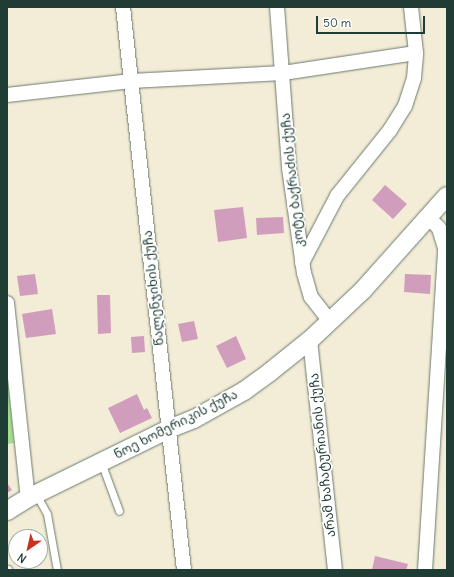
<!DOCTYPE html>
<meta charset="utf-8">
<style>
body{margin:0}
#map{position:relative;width:454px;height:577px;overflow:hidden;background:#f3ecd6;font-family:Delius,"Noto Sans Georgian",sans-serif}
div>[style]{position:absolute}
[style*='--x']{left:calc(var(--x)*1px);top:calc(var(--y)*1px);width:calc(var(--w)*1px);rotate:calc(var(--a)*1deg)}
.green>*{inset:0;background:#a6dd8d}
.building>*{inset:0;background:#d09dbc}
.roads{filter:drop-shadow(0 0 1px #697a6d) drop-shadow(0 0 1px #697a6d)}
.service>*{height:7px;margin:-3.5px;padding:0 3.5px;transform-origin:3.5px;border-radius:3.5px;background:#fff}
.minor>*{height:14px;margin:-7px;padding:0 7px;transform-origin:7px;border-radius:7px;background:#fff}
.tertiary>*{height:18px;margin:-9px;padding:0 9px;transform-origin:9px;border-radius:9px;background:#fff}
span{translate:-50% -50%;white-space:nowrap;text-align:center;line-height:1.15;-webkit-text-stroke:3.5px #fff;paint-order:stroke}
.street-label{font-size:13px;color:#1f3d34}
.frame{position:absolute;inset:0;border:8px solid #1f3d34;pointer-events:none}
.north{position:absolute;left:8px;top:529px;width:40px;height:40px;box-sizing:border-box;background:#fff;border:1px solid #a5b1ae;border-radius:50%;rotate:214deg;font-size:11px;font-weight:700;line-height:16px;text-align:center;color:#1f3d34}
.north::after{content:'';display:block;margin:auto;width:14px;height:18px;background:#c8321e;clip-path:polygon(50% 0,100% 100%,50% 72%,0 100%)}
.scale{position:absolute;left:316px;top:16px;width:109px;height:18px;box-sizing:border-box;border:2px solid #1f3d34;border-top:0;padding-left:5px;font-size:12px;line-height:14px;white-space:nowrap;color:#1f3d34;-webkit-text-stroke:3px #fff;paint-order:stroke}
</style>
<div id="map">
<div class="green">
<div style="clip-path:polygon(7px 367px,14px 443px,7px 444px)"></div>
</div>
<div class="building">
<div style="clip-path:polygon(385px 185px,407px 204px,393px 219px,372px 200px)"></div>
<div style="clip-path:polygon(243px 207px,247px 238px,218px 242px,214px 210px)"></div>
<div style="clip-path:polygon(283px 217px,284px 233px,257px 235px,256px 218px)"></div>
<div style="clip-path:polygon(35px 274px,38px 294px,20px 296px,17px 276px)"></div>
<div style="clip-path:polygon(405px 274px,431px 275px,430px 294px,404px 292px)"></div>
<div style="clip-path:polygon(97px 295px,110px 295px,111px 333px,98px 334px)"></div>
<div style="clip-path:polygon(52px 309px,56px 334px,26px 338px,22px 314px)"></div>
<div style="clip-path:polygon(194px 321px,198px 339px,182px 342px,178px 324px)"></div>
<div style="clip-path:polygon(144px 336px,145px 352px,132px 353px,131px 337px)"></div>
<div style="clip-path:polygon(236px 336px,246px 359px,227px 368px,216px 346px)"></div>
<div style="clip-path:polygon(137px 394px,144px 410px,147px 408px,152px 418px,120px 433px,108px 408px)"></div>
<div style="clip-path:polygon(7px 483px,12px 490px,7px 493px)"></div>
<div style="clip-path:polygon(375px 556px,408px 564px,406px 570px,372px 570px)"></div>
</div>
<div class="roads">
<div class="service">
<div style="--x:101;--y:462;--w:52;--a:69.8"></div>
<div style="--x:36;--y:494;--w:23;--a:61"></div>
<div style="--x:47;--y:514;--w:57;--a:79.9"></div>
<div style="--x:7;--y:569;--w:1;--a:0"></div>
</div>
<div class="minor">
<div style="--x:123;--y:7;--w:566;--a:83.82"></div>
<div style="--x:277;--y:7;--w:161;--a:85.7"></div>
<div style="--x:289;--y:168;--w:106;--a:81.9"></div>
<div style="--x:304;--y:273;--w:25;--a:74"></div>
<div style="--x:311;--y:297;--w:31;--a:52"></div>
<div style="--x:7;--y:95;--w:125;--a:-6.4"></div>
<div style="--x:131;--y:81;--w:152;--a:-3"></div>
<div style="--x:283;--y:73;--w:134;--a:-8.6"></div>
<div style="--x:302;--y:263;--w:76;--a:-62.4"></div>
<div style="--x:337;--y:196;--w:85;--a:-51.2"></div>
<div style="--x:390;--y:130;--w:28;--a:-58"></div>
<div style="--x:405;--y:106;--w:29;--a:-72"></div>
<div style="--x:414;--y:78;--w:25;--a:-85"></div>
<div style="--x:416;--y:53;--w:46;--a:-96.2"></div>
<div style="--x:7;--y:303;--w:196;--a:83.9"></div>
<div style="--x:310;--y:340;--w:231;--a:83.8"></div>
<div style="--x:425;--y:570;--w:323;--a:-86.4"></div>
<div style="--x:445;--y:248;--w:21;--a:-107"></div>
<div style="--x:439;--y:228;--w:16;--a:-135"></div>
</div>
<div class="tertiary">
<div style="--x:7;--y:511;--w:25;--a:-32"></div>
<div style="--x:28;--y:498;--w:157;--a:-26.1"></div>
<div style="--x:169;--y:429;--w:27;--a:-22"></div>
<div style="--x:194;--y:419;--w:57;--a:-29.2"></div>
<div style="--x:244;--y:391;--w:32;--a:-36"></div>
<div style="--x:270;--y:372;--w:51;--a:-38.7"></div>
<div style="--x:310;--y:340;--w:73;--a:-43.3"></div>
<div style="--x:363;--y:290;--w:126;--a:-48.2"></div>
</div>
</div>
<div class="street-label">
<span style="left:293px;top:180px;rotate:-96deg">კოტე ბაქრაძის ქუჩა</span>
<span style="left:154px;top:288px;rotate:-96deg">წალენჯიხის ქუჩა</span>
<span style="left:176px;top:425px;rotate:-27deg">ნოე ხომერიკის ქუჩა</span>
<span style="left:323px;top:455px;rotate:-96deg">არამ ხაჩატურიანის ქუჩა</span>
</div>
<div class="frame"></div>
<div class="north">N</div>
<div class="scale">50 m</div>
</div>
